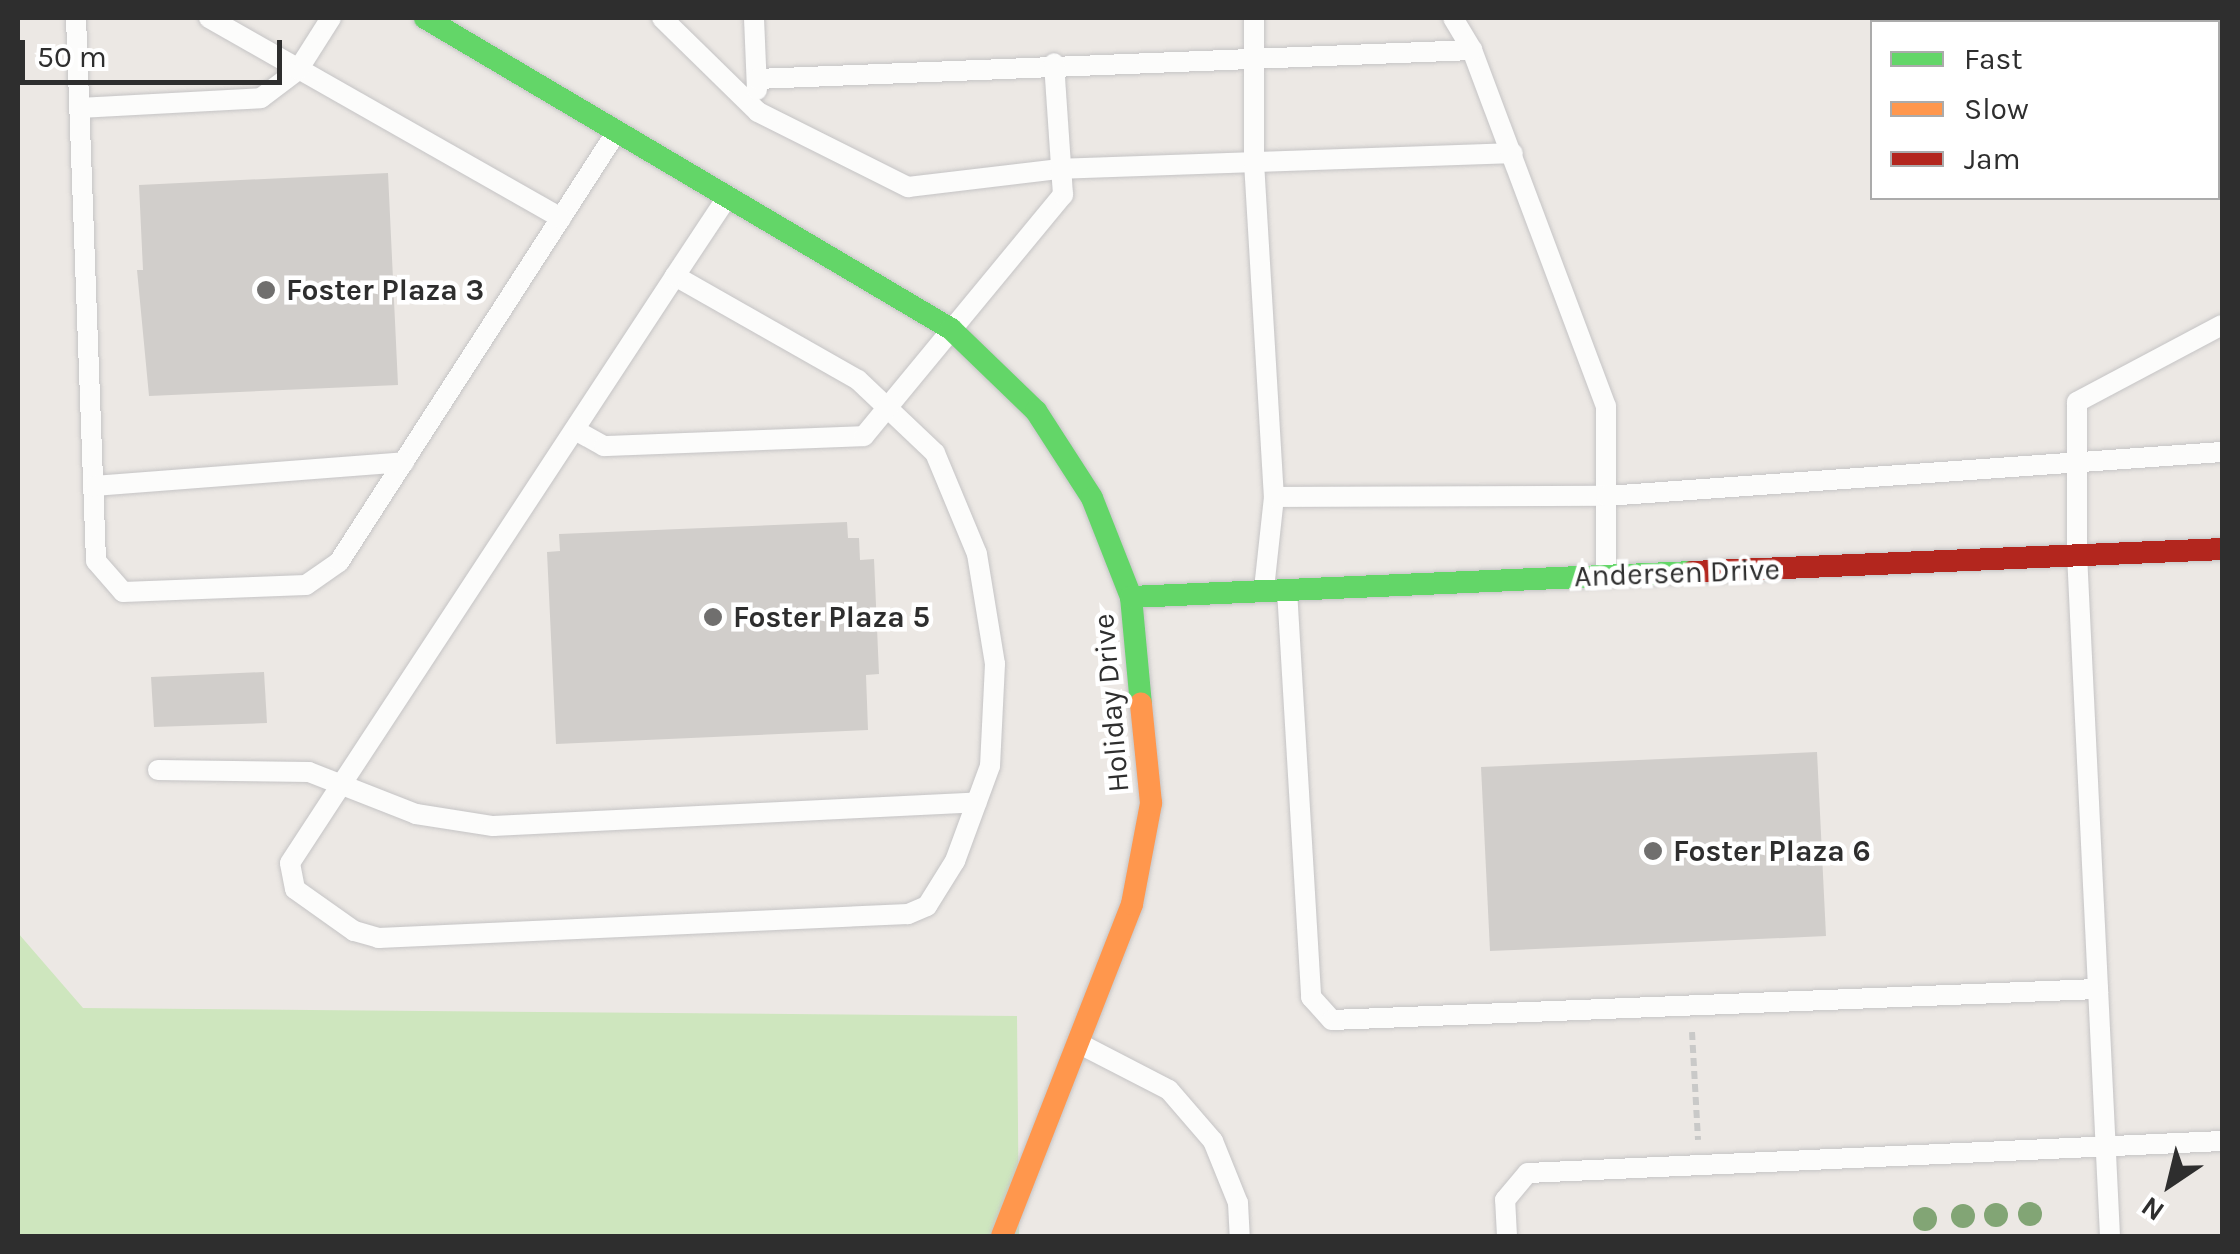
<!DOCTYPE html>
<style>
body{margin:0}
#map{position:relative;width:2240px;height:1254px;overflow:hidden;background:#ece8e4;font-family:Karla,sans-serif}
div>[style]{position:absolute}
[style*='--x']{left:calc(var(--x)*1px);top:calc(var(--y)*1px);width:calc(var(--w)*1px);rotate:calc(var(--a)*1deg)}
.green>*{inset:0;background:#cee6be}
.building>*{inset:0;background:#d1cecb}
.path>*{height:6px;margin-top:-3px;transform-origin:0;background:repeating-linear-gradient(90deg,#c9c9c8 0 8px,transparent 0 13px)}
.roads{filter:drop-shadow(0 0 2px #c5c4c5) drop-shadow(0 0 2px #c5c4c5)}
.lane>*{height:20px;margin:-10px;padding:0 10px;transform-origin:10px;border-radius:10px;background:#fcfcfb}
.street>*{height:38px;margin:-19px;padding:0 19px;transform-origin:19px;border-radius:19px;background:#fcfcfb}
.fast>*{height:22px;margin:-11px;padding:0 11px;transform-origin:11px;border-radius:11px;background:#63d668}
.slow>*{height:22px;margin:-11px;padding:0 11px;transform-origin:11px;border-radius:11px;background:#ff974d}
.jam>*{height:22px;margin:-11px;padding:0 11px;transform-origin:11px;border-radius:11px;background:#b3261e}
.trees>*{width:24px;height:24px;margin:-12px;border-radius:50%;background:#82a575}
.dots>*{width:28px;height:28px;translate:-50% -50%;box-sizing:border-box;border:5px solid #fff;border-radius:50%}
span{translate:-50% -50%;white-space:nowrap;text-align:center;line-height:1.15;-webkit-text-stroke:9px #fff;paint-order:stroke}
.poi-label{font-size:30px;color:#2e2e2e;font-weight:700}
.left{translate:0 -50%;text-align:left}
.street-label{font-size:30px;color:#2e2e2e}
.frame{position:absolute;inset:0;border:20px solid #2e2e2e;pointer-events:none}
.legend{position:absolute;left:1870px;top:20px;width:350px;height:180px;box-sizing:border-box;background:#fff;border:2px solid #ababab;margin:0;padding:12px 18px;list-style:none;font-size:30px;color:#2e2e2e}
.legend li{display:flex;align-items:center;gap:20px;height:50px}
.legend b{width:50px;border:2px solid #ababab}
.north{position:absolute;left:2120px;top:1134px;width:100px;height:100px;-webkit-text-stroke:8px #fff;paint-order:stroke;rotate:215deg;font-size:28px;font-weight:700;line-height:40px;text-align:center;color:#2e2e2e}
.north::after{content:'';display:block;margin:auto;width:35px;height:45px;background:#2e2e2e;clip-path:polygon(50% 0,100% 100%,50% 72%,0 100%)}
.scale{position:absolute;left:20px;top:40px;width:262px;height:45px;box-sizing:border-box;border:5px solid #2e2e2e;border-top:0;padding-left:12px;font-size:30px;line-height:35px;white-space:nowrap;color:#2e2e2e;-webkit-text-stroke:8px #fff;paint-order:stroke}
</style>
<div id="map">
<div class="green">
<div style="clip-path:polygon(18px 933px,83px 1008px,1017px 1016px,1019px 1236px,18px 1236px)"></div>
</div>
<div class="building">
<div style="clip-path:polygon(388px 173px,398px 385px,149px 396px,137px 270px,143px 270px,139px 185px)"></div>
<div style="clip-path:polygon(847px 522px,848px 538px,859px 538px,860px 560px,874px 559px,879px 674px,866px 675px,868px 730px,556px 744px,547px 552px,560px 551px,559px 534px)"></div>
<div style="clip-path:polygon(264px 672px,267px 723px,154px 727px,151px 677px)"></div>
<div style="clip-path:polygon(1817px 752px,1826px 936px,1490px 951px,1481px 767px)"></div>
</div>
<div class="path">
<div style="--x:1692;--y:1032;--w:108;--a:86.8"></div>
</div>
<div class="roads">
<div class="lane">
<div style="--x:76;--y:18;--w:543;--a:87.89"></div>
<div style="--x:96;--y:561;--w:41;--a:48.9"></div>
<div style="--x:123;--y:592;--w:183;--a:-2.2"></div>
<div style="--x:306;--y:585;--w:40;--a:-34.9"></div>
<div style="--x:339;--y:562;--w:513;--a:-57.18"></div>
<div style="--x:209;--y:18;--w:405;--a:29.6"></div>
<div style="--x:662;--y:18;--w:134;--a:44.4"></div>
<div style="--x:758;--y:112;--w:168;--a:26.6"></div>
<div style="--x:908;--y:187;--w:151;--a:-6.8"></div>
<div style="--x:1058;--y:169;--w:455;--a:-2"></div>
<div style="--x:754;--y:18;--w:72;--a:87.6"></div>
<div style="--x:1254;--y:18;--w:144;--a:90"></div>
<div style="--x:1254;--y:162;--w:336;--a:86.6"></div>
<div style="--x:1274;--y:497;--w:93;--a:96.2"></div>
<div style="--x:1453;--y:18;--w:37;--a:59"></div>
<div style="--x:1472;--y:50;--w:380;--a:69.4"></div>
<div style="--x:1606;--y:406;--w:170;--a:90"></div>
<div style="--x:757;--y:79;--w:716;--a:-2.32"></div>
<div style="--x:79;--y:108;--w:182;--a:-3.1"></div>
<div style="--x:261;--y:98;--w:46;--a:-37.1"></div>
<div style="--x:298;--y:70;--w:62;--a:-57.6"></div>
<div style="--x:675;--y:276;--w:210;--a:29.6"></div>
<div style="--x:858;--y:380;--w:106;--a:43.5"></div>
<div style="--x:935;--y:453;--w:109;--a:67.4"></div>
<div style="--x:977;--y:554;--w:111;--a:80.7"></div>
<div style="--x:995;--y:664;--w:102;--a:92.8"></div>
<div style="--x:990;--y:766;--w:101;--a:110.2"></div>
<div style="--x:955;--y:861;--w:53;--a:121.9"></div>
<div style="--x:927;--y:906;--w:21;--a:157"></div>
<div style="--x:908;--y:914;--w:530;--a:177.4"></div>
<div style="--x:379;--y:938;--w:26;--a:-164"></div>
<div style="--x:354;--y:931;--w:72;--a:-144.6"></div>
<div style="--x:295;--y:889;--w:26;--a:-101"></div>
<div style="--x:290;--y:863;--w:97;--a:-56.8"></div>
<div style="--x:343;--y:782;--w:605;--a:-56.73"></div>
<div style="--x:675;--y:276;--w:96;--a:-56.5"></div>
<div style="--x:575;--y:430;--w:33;--a:29"></div>
<div style="--x:604;--y:446;--w:260;--a:-2.2"></div>
<div style="--x:864;--y:436;--w:313;--a:-50.5"></div>
<div style="--x:1063;--y:195;--w:132;--a:-93.9"></div>
<div style="--x:94;--y:486;--w:311;--a:-4.4"></div>
<div style="--x:1274;--y:497;--w:332;--a:-0.2"></div>
<div style="--x:1606;--y:496;--w:618;--a:-4.09"></div>
<div style="--x:1287;--y:590;--w:408;--a:86.6"></div>
<div style="--x:1311;--y:997;--w:31;--a:48"></div>
<div style="--x:1332;--y:1020;--w:767;--a:-2.32"></div>
<div style="--x:158;--y:770;--w:151;--a:0.8"></div>
<div style="--x:309;--y:772;--w:115;--a:21.4"></div>
<div style="--x:416;--y:814;--w:78;--a:8.9"></div>
<div style="--x:493;--y:826;--w:484;--a:-2.8"></div>
<div style="--x:1080;--y:1044;--w:100;--a:27.3"></div>
<div style="--x:1169;--y:1090;--w:67;--a:49.2"></div>
<div style="--x:1213;--y:1141;--w:67;--a:68"></div>
<div style="--x:1238;--y:1203;--w:33;--a:87"></div>
<div style="--x:1507;--y:1236;--w:36;--a:-93"></div>
<div style="--x:1505;--y:1200;--w:35;--a:-50"></div>
<div style="--x:1528;--y:1173;--w:695;--a:-2.64"></div>
<div style="--x:2110;--y:1236;--w:683;--a:-92.77"></div>
<div style="--x:2077;--y:554;--w:152;--a:-90"></div>
<div style="--x:2077;--y:402;--w:164;--a:-28"></div>
</div>
<div class="street">
<div style="--x:1904;--y:18;--w:6;--a:39"></div>
<div style="--x:2218;--y:83;--w:4;--a:-27"></div>
</div>
<div class="fast">
<div style="--x:425;--y:18;--w:611;--a:30.59"></div>
<div style="--x:951;--y:329;--w:118;--a:44"></div>
<div style="--x:1036;--y:411;--w:103;--a:57.2"></div>
<div style="--x:1092;--y:498;--w:106;--a:68.5"></div>
<div style="--x:1131;--y:597;--w:107;--a:84.7"></div>
<div style="--x:1131;--y:597;--w:562;--a:-2.55"></div>
</div>
<div class="slow">
<div style="--x:1002;--y:1236;--w:357;--a:-68.6"></div>
<div style="--x:1132;--y:904;--w:103;--a:-79.3"></div>
<div style="--x:1151;--y:803;--w:100;--a:-95.8"></div>
</div>
<div class="jam">
<div style="--x:1692;--y:572;--w:530;--a:-2.48"></div>
</div>
</div>
<div class="trees">
<div style="left:2030px;top:1214px"></div>
<div style="left:1996px;top:1215px"></div>
<div style="left:1963px;top:1216px"></div>
<div style="left:1925px;top:1219px"></div>
</div>
<div class="dots">
<div style="left:266px;top:290px;background:#706f6e"></div>
<div style="left:713px;top:617px;background:#706f6e"></div>
<div style="left:1653px;top:851px;background:#706f6e"></div>
</div>
<div class="poi-label">
<span class="left" style="left:286px;top:290px">Foster Plaza 3</span>
<span class="left" style="left:733px;top:617px">Foster Plaza 5</span>
<span class="left" style="left:1673px;top:851px">Foster Plaza 6</span>
</div>
<div class="street-label">
<span style="left:1677px;top:573px;rotate:-2deg">Andersen Drive</span>
<span style="left:1111px;top:703px;rotate:-95deg">Holiday Drive</span>
</div>
<div class="frame"></div>
<ul class="legend">
<li><b style="height:12px;background:#63d668"></b>Fast</li>
<li><b style="height:12px;background:#ff974d"></b>Slow</li>
<li><b style="height:12px;background:#b3261e"></b>Jam</li>
</ul>
<div class="north">N</div>
<div class="scale">50 m</div>
</div>
